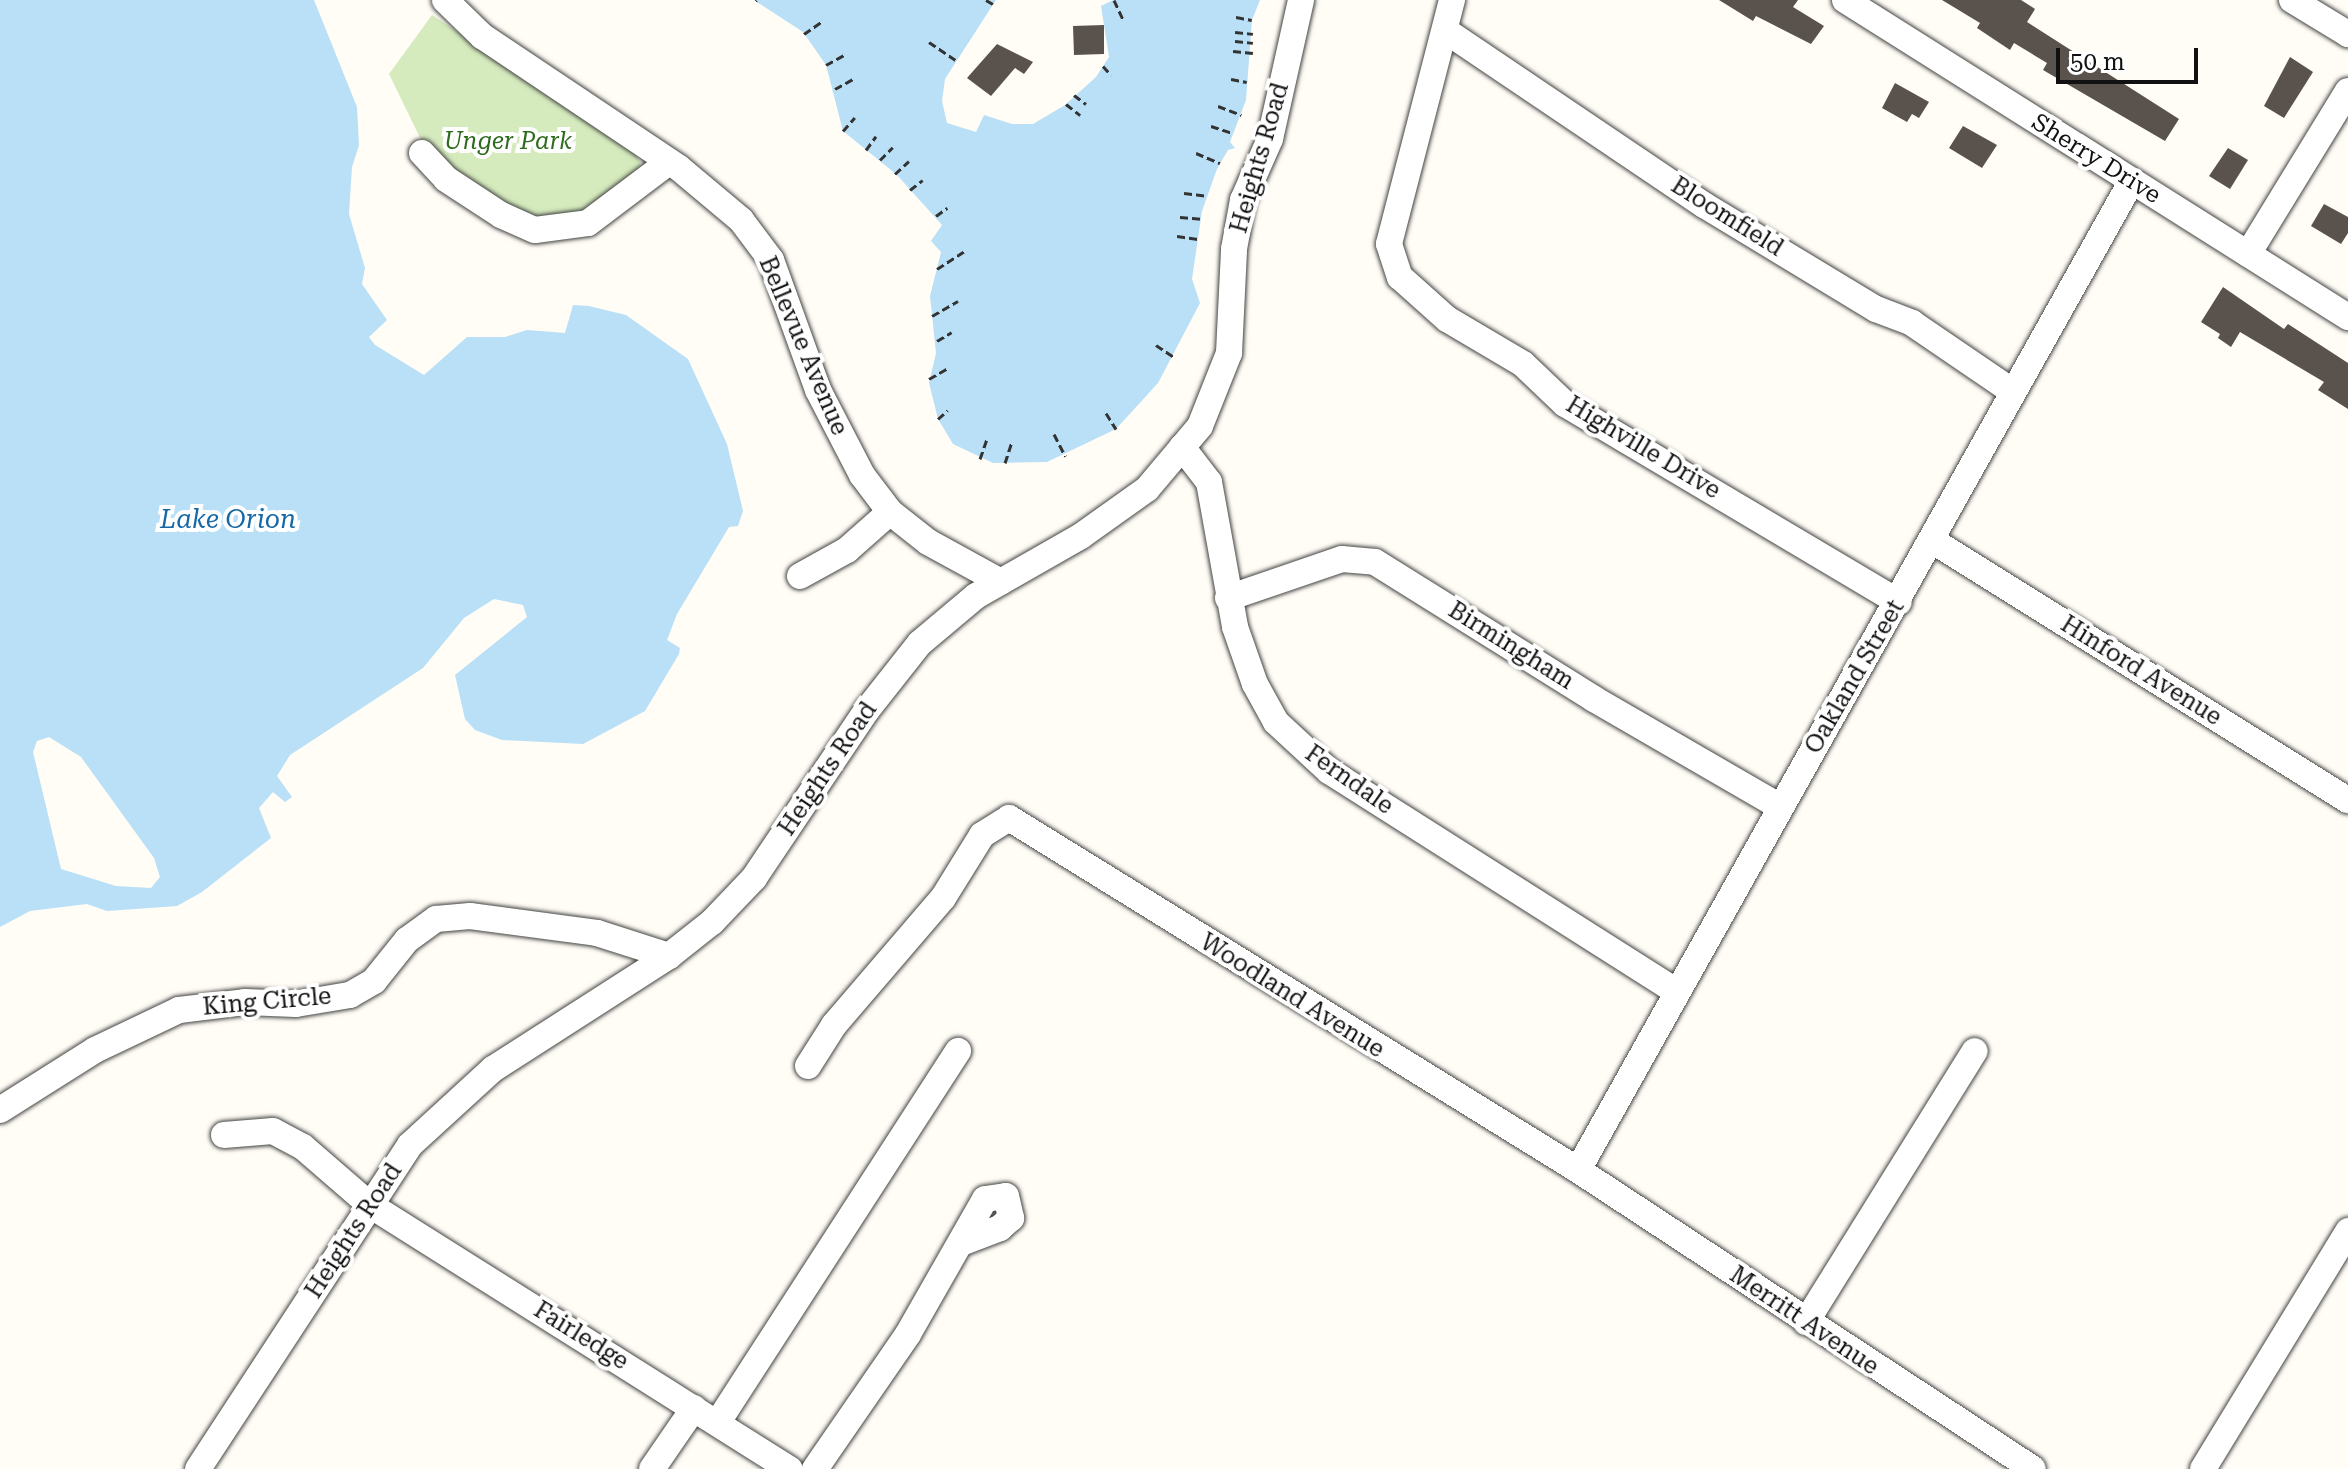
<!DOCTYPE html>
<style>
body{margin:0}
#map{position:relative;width:2348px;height:1469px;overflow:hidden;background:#fffdf5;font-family:"Roboto Serif",serif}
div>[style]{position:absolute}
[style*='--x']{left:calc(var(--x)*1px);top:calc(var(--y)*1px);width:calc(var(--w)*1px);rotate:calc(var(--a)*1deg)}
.green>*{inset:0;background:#d5ebbd}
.water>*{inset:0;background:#b9e0f7}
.building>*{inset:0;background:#5a524d}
.path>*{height:3px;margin-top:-1.5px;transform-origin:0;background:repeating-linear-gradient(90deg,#333 0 8px,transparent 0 12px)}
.roads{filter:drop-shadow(0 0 2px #444) drop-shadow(0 0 2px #444)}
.minor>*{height:26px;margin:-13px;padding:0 13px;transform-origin:13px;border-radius:13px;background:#fff}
span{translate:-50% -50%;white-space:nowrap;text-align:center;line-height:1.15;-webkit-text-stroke:8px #fff;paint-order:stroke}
.park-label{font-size:24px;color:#2f6b1f;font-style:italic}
.street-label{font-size:24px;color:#111}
.water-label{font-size:26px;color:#1768a6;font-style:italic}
.scale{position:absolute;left:2056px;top:48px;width:142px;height:36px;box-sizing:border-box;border:4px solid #111;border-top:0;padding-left:10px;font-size:24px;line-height:28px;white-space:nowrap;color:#111;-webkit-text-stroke:6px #fff;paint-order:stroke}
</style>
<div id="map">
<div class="green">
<div style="clip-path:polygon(432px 15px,628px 144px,640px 162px,638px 174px,601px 206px,533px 224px,426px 150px,389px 74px)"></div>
</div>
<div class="water">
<div style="clip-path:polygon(evenodd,0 0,314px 0,357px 107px,359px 145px,352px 167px,349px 214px,365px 268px,362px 284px,387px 320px,369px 337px,375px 345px,424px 375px,467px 337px,505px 337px,527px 330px,565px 333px,573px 305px,589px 306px,626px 315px,688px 359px,727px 444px,743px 511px,738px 526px,729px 527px,677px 614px,667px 640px,680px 648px,679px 654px,645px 711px,583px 744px,502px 740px,475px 730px,465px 719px,455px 675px,527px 617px,523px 605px,494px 599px,464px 618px,423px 668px,290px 755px,277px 776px,292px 797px,285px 802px,273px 792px,259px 808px,271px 838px,202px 892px,177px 906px,107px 911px,87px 904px,30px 911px,0 927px,0 0,49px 737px,81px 757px,154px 858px,160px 877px,151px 888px,116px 886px,61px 869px,33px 752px,37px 741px,49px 737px)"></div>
<div style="clip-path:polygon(754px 0,996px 0,945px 79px,942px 101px,947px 123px,976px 132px,984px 115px,1012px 124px,1033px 124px,1065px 105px,1096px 77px,1109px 57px,1101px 6px,1113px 0,1260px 0,1252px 20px,1246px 100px,1230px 142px,1235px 148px,1228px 150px,1217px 169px,1202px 211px,1192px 279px,1200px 303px,1158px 383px,1116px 429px,1047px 462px,993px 463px,953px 444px,938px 419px,929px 383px,936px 353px,930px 296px,941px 252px,931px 241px,942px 225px,897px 175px,843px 131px,826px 65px,803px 32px)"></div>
</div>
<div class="building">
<div style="clip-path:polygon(1719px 0,1798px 0,1793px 7px,1824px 26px,1811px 44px,1756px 16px,1753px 21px)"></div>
<div style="clip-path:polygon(1942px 0,2021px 0,2035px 9px,2027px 22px,2179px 119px,2165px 141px,2043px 70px,2047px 63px,2014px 43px,2010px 50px,1977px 28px,1980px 23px)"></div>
<div style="clip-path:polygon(1104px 25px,1104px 54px,1074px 55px,1073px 26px)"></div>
<div style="clip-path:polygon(997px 44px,1033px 62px,1024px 74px,1015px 68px,991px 96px,967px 78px)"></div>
<div style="clip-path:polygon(2290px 57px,2313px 72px,2284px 118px,2264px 106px)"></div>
<div style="clip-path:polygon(1895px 83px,1929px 102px,1919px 118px,1912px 114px,1907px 122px,1882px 108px)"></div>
<div style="clip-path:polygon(1963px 126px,1997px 145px,1982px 168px,1949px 148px)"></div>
<div style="clip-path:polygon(2228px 148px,2248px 160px,2230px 189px,2209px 176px)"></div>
<div style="clip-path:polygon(2324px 204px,2348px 217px,2348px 233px,2341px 244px,2311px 226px)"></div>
<div style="clip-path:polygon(2223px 287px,2284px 329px,2288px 324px,2348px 363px,2348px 409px,2318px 390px,2324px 382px,2240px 332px,2231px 347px,2218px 338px,2220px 334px,2201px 322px)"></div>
</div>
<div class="path">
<div style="--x:986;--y:0;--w:8;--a:30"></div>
<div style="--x:1114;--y:0;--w:23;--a:65"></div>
<div style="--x:756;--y:1;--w:1;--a:-45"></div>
<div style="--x:1236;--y:17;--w:16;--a:11"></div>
<div style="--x:1235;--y:32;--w:18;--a:6"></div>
<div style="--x:804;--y:34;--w:21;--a:-35"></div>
<div style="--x:1235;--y:41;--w:18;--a:6"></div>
<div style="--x:929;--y:42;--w:32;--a:34"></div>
<div style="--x:1233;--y:51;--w:20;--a:6"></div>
<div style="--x:826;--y:65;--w:23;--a:-29"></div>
<div style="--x:1103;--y:66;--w:12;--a:48"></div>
<div style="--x:1231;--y:79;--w:16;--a:11"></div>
<div style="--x:835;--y:89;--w:23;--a:-29"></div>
<div style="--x:1074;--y:95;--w:15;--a:37"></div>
<div style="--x:1066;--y:104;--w:18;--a:38"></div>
<div style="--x:1218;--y:106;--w:25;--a:21"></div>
<div style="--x:1211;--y:126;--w:23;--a:18"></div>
<div style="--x:843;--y:131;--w:18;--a:-49"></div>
<div style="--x:866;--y:150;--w:17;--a:-54"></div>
<div style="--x:1196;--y:153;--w:26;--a:23"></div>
<div style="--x:880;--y:160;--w:18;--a:-45"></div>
<div style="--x:895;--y:174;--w:19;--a:-43"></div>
<div style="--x:910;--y:190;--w:16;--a:-38"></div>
<div style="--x:1184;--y:193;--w:23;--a:7"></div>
<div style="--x:936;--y:216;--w:14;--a:-36"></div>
<div style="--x:1180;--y:217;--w:21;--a:5"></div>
<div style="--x:1177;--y:236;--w:21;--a:8"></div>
<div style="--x:937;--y:269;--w:33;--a:-33"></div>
<div style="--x:932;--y:316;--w:30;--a:-30"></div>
<div style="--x:937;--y:341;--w:17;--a:-31"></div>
<div style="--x:1156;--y:345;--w:23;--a:34"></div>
<div style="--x:929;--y:379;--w:22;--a:-30"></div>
<div style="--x:1106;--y:413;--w:19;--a:58"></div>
<div style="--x:938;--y:419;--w:13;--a:-42"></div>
<div style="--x:1054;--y:434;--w:25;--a:63"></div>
<div style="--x:980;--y:459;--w:21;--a:-71"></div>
<div style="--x:1005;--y:463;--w:22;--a:-72"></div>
</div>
<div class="roads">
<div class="minor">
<div style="--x:445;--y:0;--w:52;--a:44.2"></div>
<div style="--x:482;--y:36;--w:237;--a:33.8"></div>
<div style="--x:679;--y:168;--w:81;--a:40"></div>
<div style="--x:741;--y:220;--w:50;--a:53.1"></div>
<div style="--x:771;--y:260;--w:138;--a:70.1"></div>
<div style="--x:818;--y:390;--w:96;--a:62.6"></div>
<div style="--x:862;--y:475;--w:46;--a:52.9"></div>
<div style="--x:890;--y:512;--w:48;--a:38.3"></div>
<div style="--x:928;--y:542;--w:83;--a:28.7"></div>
<div style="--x:1452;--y:0;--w:252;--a:104.5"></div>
<div style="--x:1389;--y:244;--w:35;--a:72"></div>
<div style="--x:1400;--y:277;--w:63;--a:41.8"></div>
<div style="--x:1447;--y:319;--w:88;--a:30.6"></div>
<div style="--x:1523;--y:364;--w:58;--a:43.6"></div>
<div style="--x:1565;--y:404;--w:388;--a:30.7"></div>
<div style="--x:1845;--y:0;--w:595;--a:32.22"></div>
<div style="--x:2292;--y:0;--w:66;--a:31.3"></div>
<div style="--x:1446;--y:31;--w:311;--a:34"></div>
<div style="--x:1704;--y:205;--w:201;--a:31.2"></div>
<div style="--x:1876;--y:309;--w:39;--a:21"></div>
<div style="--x:1912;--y:323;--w:122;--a:34.3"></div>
<div style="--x:422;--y:153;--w:35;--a:47"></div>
<div style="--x:446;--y:179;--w:66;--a:33.2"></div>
<div style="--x:501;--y:215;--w:37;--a:24"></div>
<div style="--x:535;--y:230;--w:53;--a:-7.5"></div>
<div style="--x:588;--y:223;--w:101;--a:-37"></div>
<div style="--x:2248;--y:254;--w:191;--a:-58.5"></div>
<div style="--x:1182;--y:447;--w:44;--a:52.4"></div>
<div style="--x:1209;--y:482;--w:147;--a:79.8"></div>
<div style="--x:1235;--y:627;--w:60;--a:70.7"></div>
<div style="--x:1255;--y:684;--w:43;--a:61.1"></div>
<div style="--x:1276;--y:722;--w:72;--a:42.8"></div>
<div style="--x:1329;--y:771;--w:411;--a:32.4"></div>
<div style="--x:1933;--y:541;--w:489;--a:32"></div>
<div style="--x:800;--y:576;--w:54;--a:-29"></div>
<div style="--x:847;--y:550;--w:57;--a:-41.5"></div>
<div style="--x:1228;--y:598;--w:120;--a:-18.9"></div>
<div style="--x:1342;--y:559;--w:33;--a:5"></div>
<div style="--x:1375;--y:562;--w:258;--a:32"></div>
<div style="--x:1594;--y:699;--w:215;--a:30.1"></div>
<div style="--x:808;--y:1066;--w:49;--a:-57.6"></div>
<div style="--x:834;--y:1025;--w:167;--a:-49.4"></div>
<div style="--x:943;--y:898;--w:74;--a:-58.2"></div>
<div style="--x:982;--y:835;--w:32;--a:-32"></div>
<div style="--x:1009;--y:818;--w:669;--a:31.74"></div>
<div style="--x:1578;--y:1170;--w:544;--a:33.31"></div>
<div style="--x:0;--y:1110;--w:112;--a:-32.3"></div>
<div style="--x:95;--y:1050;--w:93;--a:-25.5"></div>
<div style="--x:179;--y:1010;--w:66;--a:-6.9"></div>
<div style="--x:245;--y:1002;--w:51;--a:2.2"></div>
<div style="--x:296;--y:1004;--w:55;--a:-9.5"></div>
<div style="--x:350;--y:995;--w:28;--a:-30"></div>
<div style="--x:374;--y:981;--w:53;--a:-51.2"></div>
<div style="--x:407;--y:940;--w:36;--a:-36"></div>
<div style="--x:436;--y:919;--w:34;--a:-5"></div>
<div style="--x:470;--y:916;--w:128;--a:7.6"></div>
<div style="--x:597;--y:933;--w:76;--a:17.7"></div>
<div style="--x:224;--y:1135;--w:49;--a:-4.7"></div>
<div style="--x:273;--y:1131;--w:34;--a:28"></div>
<div style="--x:303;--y:1147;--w:89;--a:40.9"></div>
<div style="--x:370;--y:1205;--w:496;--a:32.2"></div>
<div style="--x:1578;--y:1170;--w:1132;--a:-60.76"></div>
<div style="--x:1806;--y:1322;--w:319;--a:-58.1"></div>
<div style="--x:718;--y:1422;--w:442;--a:-57.1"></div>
<div style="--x:198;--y:1469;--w:387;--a:-56.8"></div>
<div style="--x:410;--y:1145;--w:113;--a:-42.5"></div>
<div style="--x:493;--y:1069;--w:209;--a:-32.7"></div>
<div style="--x:669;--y:956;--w:55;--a:-38.3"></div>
<div style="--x:712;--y:922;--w:61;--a:-46.3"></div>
<div style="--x:754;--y:878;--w:202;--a:-56.1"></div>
<div style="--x:867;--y:710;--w:85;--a:-51.7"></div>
<div style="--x:920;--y:643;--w:73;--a:-40"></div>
<div style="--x:976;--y:596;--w:121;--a:-29.7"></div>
<div style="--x:1081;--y:536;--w:81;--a:-35.5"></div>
<div style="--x:1147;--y:489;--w:82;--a:-49.9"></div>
<div style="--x:1200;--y:426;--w:79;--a:-68.3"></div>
<div style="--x:1229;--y:353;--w:104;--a:-87.2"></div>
<div style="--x:1234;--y:249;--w:50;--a:-79.6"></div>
<div style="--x:1243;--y:200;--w:67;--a:-66.1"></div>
<div style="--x:1270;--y:139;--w:142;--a:-77.4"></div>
<div style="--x:652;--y:1469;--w:74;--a:-55.5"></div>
<div style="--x:815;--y:1469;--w:164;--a:-55.4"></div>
<div style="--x:908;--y:1334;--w:155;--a:-60.3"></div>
<div style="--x:985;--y:1199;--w:21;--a:-8"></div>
<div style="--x:1006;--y:1196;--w:23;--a:77"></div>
<div style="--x:1011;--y:1218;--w:15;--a:138"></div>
<div style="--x:1000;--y:1228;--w:42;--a:159"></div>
<div style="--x:2203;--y:1469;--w:279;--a:-58.6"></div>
</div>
</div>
<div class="park-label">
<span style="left:508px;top:142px">Unger Park</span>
</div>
<div class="street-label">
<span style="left:1260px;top:158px;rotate:-74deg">Heights Road</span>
<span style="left:2096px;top:159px;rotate:32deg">Sherry Drive</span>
<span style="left:1727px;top:217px;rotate:32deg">Bloomfield</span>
<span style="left:803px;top:346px;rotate:67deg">Bellevue Avenue</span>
<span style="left:1643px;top:448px;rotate:31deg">Highville Drive</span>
<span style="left:1511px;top:646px;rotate:32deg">Birmingham</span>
<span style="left:2141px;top:671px;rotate:32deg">Hinford Avenue</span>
<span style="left:1855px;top:677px;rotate:-60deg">Oakland Street</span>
<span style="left:828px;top:769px;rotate:-56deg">Heights Road</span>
<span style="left:1349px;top:780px;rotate:35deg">Ferndale</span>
<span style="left:1292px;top:996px;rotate:32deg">Woodland Avenue</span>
<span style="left:267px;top:1002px;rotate:-5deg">King Circle</span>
<span style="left:354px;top:1231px;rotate:-57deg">Heights Road</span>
<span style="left:1804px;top:1321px;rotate:34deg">Merritt Avenue</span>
<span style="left:581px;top:1336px;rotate:32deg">Fairledge</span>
</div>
<div class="water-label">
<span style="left:228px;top:520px">Lake Orion</span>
</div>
<div class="scale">50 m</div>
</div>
